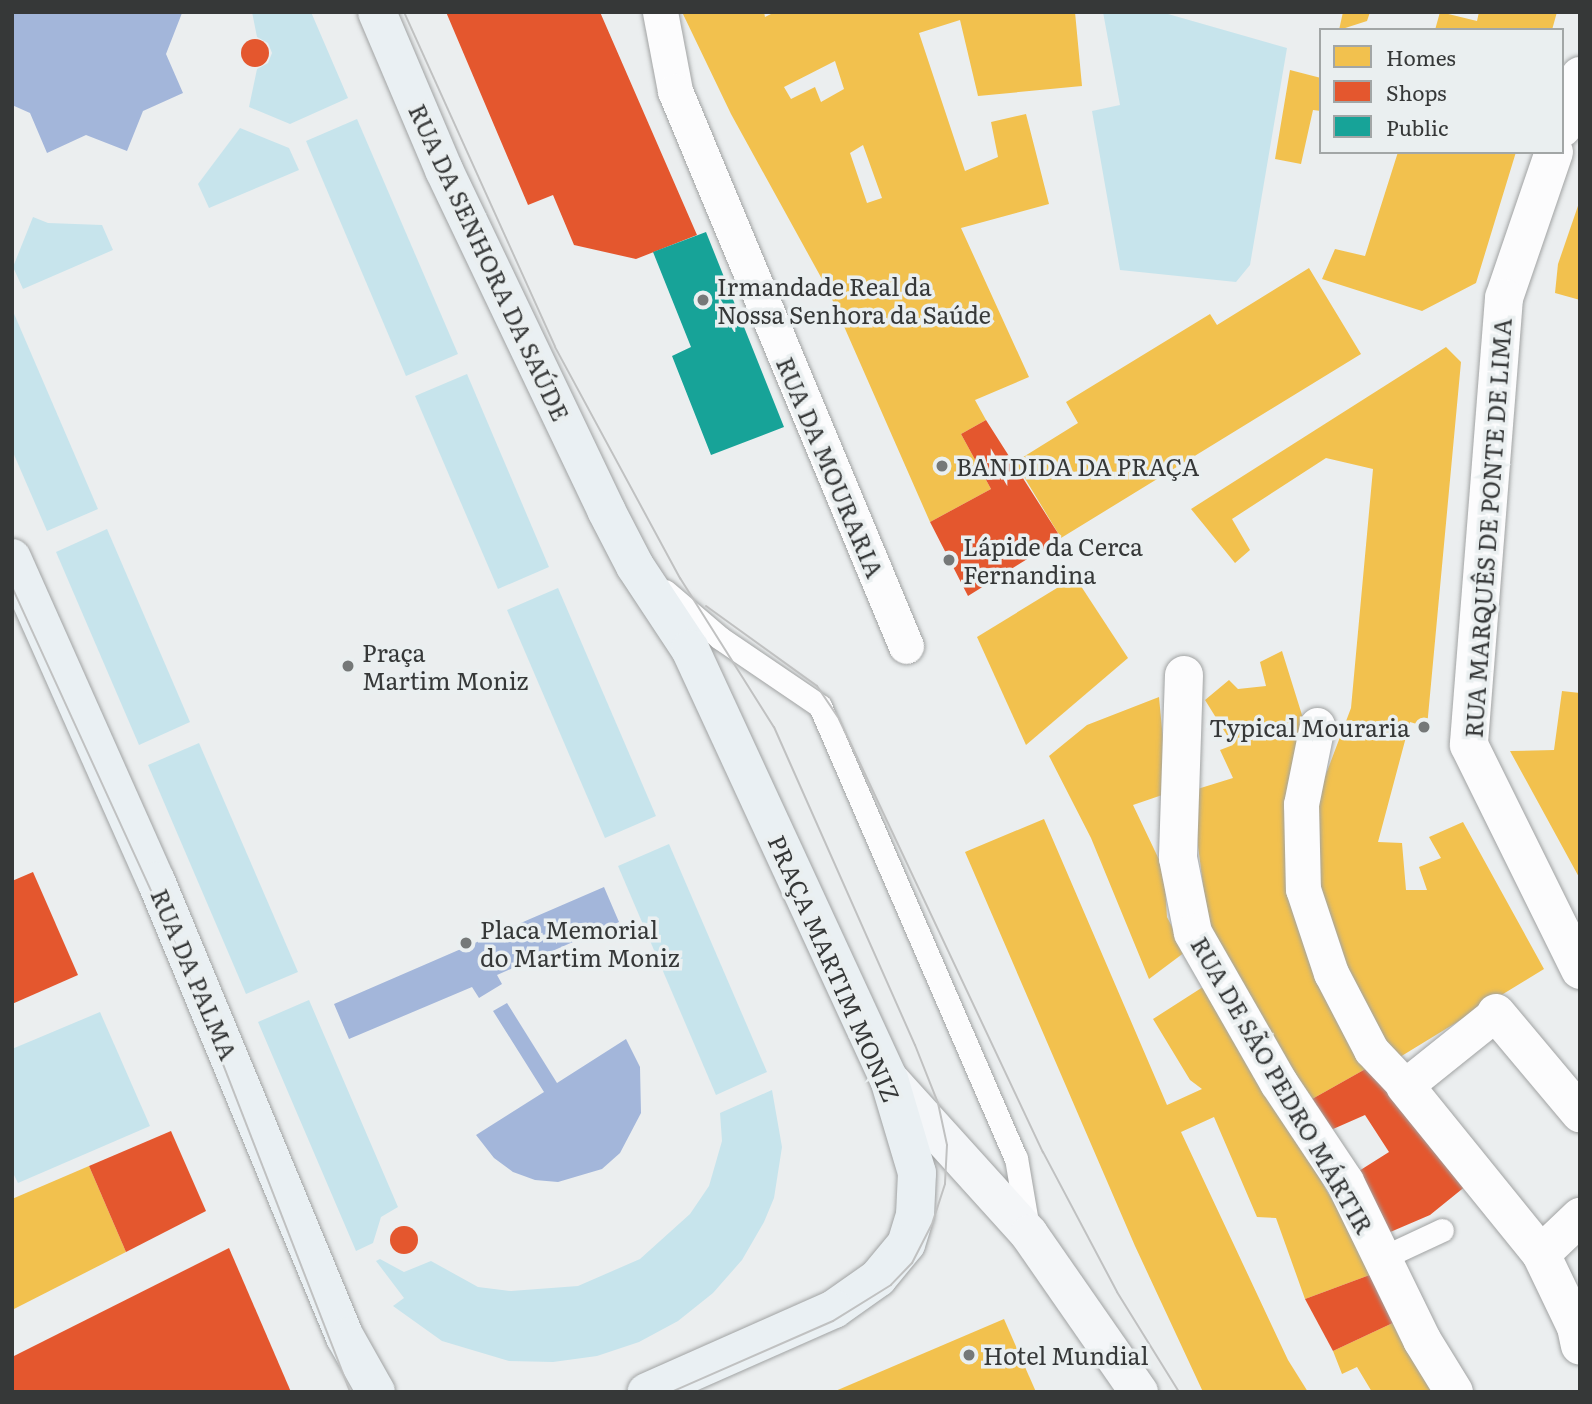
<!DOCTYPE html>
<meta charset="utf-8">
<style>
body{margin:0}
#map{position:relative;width:1592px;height:1404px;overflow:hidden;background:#ebeeef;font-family:Literata,serif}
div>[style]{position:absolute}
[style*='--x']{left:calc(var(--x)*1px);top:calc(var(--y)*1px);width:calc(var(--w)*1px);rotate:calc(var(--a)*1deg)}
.green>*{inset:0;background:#c7e4ec}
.water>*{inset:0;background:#a3b6da}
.homes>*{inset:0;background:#f2c14e}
.shops>*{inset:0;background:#e4572e}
.round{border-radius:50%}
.public>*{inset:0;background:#17a398}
.roads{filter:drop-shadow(0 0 2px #a1a3a3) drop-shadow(0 0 2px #a1a3a3)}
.service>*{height:23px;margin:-11.5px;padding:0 11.5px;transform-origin:11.5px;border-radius:11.5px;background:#fcfcfd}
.pedestrian>*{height:35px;margin:-17.5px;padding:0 17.5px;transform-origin:17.5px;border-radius:17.5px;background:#fcfcfd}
.minor>*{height:38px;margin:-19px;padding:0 19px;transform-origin:19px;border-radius:19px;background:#fcfcfd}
.secondary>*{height:38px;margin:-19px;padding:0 19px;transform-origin:19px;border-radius:19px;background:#f4f6f8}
.primary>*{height:38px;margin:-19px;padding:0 19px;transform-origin:19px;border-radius:19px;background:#eaf0f3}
.tram>*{height:2px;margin:-1px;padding:0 1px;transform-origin:1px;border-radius:1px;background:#c0c1c1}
.dots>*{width:19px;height:19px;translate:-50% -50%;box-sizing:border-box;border:4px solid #eaeff0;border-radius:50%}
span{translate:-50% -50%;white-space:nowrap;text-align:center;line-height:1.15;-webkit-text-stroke:7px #eaeff0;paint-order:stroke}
.street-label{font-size:24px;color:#363838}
.poi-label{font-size:24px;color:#363838}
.left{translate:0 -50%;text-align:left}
.right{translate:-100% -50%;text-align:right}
.frame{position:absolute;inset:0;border:14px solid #363838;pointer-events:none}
.legend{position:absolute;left:1319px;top:28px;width:245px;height:126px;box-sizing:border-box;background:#eaeff0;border:2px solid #a2a6a6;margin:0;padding:9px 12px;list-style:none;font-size:21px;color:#363838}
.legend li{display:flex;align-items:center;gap:14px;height:35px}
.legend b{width:35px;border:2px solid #a2a6a6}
</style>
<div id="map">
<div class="green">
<div style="clip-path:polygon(252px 12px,311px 12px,348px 98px,290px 124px,249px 107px,257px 69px,268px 63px,272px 53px,268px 43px,257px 37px)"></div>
<div style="clip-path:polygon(1103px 12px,1161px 12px,1287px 48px,1250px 265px,1236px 282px,1120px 270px,1092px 111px,1120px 105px)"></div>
<div style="clip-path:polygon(357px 119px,458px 354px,406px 376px,306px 141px)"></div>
<div style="clip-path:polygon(240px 128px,289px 148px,299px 170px,209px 208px,198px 184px)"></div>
<div style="clip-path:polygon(33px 217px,48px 223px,102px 225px,113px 250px,23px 289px,13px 267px)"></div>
<div style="clip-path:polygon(12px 309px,98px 509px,47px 531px,12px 450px)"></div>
<div style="clip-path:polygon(467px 374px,549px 567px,498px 589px,415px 396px)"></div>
<div style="clip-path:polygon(107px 529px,190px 722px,139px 745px,56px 552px)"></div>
<div style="clip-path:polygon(558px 588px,656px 816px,605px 838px,507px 610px)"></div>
<div style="clip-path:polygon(199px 743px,298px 972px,246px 994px,148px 765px)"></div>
<div style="clip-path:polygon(669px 844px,767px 1072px,716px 1095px,618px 866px)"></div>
<div style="clip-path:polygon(309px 1000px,398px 1207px,381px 1217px,373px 1243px,356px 1251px,258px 1022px)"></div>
<div style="clip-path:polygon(100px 1012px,150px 1126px,18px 1183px,12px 1171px,12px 1049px)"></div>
<div style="clip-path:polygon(772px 1090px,782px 1147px,774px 1198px,764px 1222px,742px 1260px,713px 1293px,678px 1321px,639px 1342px,597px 1356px,553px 1362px,509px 1361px,442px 1341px,393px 1306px,404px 1298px,376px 1261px,380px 1259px,404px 1272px,431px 1261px,478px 1287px,511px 1291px,578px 1286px,640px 1259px,690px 1214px,709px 1186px,722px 1141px,720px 1113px)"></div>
</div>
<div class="water">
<div style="clip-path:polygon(12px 12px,182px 13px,166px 54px,183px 93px,143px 111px,127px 151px,86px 135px,47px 153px,30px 113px,12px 105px)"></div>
<div style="clip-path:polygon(604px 887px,619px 922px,497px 975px,502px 984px,479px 998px,472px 987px,349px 1039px,334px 1004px)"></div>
<div style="clip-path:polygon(507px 1003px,557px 1083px,626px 1039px,640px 1067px,641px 1113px,620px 1153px,602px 1169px,558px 1182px,535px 1180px,513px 1172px,494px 1158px,476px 1135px,544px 1092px,493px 1011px)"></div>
</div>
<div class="homes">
<div style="clip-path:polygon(evenodd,682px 12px,764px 12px,765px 17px,775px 12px,1075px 12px,1082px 86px,978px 96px,960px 20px,919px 33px,965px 171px,998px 157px,991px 122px,1026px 114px,1049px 204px,961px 228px,1029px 377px,975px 400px,986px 420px,961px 434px,991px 489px,930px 522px,828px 290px,731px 114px,682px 12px,835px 61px,844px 89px,821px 102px,815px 87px,791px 99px,784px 87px,835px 61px,682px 12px,863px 145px,882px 198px,867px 203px,850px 153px,863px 145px)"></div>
<div style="clip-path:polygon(1343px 12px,1370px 12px,1367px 21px,1339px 30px)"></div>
<div style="clip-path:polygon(1440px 12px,1477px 21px,1479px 12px,1557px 12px,1552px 30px,1435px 30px)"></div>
<div style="clip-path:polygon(1290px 70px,1321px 78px,1321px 111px,1313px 110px,1301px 164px,1275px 159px)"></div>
<div style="clip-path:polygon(1398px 152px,1516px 152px,1476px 283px,1422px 311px,1322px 279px,1335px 249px,1365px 256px)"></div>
<div style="clip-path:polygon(1580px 200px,1580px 300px,1555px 293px,1558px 264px)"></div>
<div style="clip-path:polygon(1309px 268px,1361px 354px,1061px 538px,1015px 462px,1078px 423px,1066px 402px,1210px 314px,1217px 325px)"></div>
<div style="clip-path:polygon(1446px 347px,1461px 362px,1427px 727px,1410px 722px,1378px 842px,1402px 843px,1406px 890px,1427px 890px,1419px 867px,1441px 858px,1429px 837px,1463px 822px,1544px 969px,1395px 1060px,1380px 1043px,1329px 926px,1312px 842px,1323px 782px,1351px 708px,1373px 469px,1326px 458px,1232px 519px,1250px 550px,1235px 563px,1191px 509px)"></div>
<div style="clip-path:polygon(1075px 577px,1128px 658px,1026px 745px,977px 637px)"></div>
<div style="clip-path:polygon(1282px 651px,1302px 715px,1303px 744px,1291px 812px,1369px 1067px,1305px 1103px,1224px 956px,1207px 916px,1191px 791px,1233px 778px,1220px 750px,1233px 745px,1205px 700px,1229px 680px,1238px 689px,1266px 686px,1260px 662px)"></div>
<div style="clip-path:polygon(1562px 691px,1580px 693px,1580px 879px,1510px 751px,1554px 750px)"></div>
<div style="clip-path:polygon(1159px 697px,1168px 793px,1133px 805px,1164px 870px,1167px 917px,1185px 952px,1149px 979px,1091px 838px,1049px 756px,1087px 725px)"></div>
<div style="clip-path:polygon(1044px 819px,1167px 1105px,1202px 1089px,1190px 1080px,1153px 1019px,1206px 985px,1375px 1273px,1305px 1299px,1276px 1218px,1257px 1217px,1214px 1117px,1181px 1132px,1288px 1360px,1308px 1392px,1203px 1392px,1135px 1246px,965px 852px)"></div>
<div style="clip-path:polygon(89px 1166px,126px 1252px,12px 1310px,12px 1199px)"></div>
<div style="clip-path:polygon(1004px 1319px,1036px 1392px,833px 1392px)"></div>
<div style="clip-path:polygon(1397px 1321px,1442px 1392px,1372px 1392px,1357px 1367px,1342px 1374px,1333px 1351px)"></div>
</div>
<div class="shops">
<div style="clip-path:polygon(446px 12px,600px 12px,697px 235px,636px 259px,574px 245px,553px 195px,528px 205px)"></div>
<div class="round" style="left:241px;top:39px;width:28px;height:28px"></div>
<div style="clip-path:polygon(986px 420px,1061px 538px,968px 596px,930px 522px,991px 489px,961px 434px)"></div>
<div style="clip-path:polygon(33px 872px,78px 975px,12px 1004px,12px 881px)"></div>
<div style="clip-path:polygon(1369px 1067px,1472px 1181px,1430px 1215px,1381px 1236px,1351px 1176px,1389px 1152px,1365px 1115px,1324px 1133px,1305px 1103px)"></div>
<div style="clip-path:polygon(171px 1131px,206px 1211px,126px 1252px,89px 1166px)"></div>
<div class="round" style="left:390px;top:1226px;width:28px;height:28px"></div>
<div style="clip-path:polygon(229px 1248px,291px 1392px,12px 1392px,12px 1357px)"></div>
<div style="clip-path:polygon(1375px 1273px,1397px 1321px,1333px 1351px,1305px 1299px)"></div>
</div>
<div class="public">
<div style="clip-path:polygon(706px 232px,784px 427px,711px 455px,672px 356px,691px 347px,653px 252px)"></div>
</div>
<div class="roads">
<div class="service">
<div style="--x:665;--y:591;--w:72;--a:40.5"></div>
<div style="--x:720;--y:638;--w:121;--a:34.2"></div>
<div style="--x:820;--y:706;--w:493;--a:66.6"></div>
<div style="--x:1016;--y:1158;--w:71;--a:80.3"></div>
<div style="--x:1382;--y:1258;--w:66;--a:-25"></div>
</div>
<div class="pedestrian">
<div style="--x:660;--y:12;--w:80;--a:79.2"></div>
<div style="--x:675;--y:91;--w:601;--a:67.4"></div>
<div style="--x:1317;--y:725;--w:81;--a:101.4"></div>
<div style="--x:1301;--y:804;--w:85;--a:88.7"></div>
<div style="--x:1303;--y:889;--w:89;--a:71.6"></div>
<div style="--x:1331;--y:973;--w:87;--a:62.5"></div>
<div style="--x:1371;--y:1050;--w:50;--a:46.6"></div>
<div style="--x:1405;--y:1086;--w:117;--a:-38.7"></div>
</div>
<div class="minor">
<div style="--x:1562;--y:128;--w:55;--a:-70.9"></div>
<div style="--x:1554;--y:152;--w:154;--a:108.9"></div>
<div style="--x:1504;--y:298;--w:448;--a:94.5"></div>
<div style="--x:1469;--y:745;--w:251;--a:63.7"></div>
<div style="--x:1184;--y:675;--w:183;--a:91.9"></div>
<div style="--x:1178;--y:858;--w:76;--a:78.7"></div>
<div style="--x:1193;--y:933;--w:173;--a:60.2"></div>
<div style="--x:1279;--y:1083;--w:119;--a:56.3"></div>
<div style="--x:1345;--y:1182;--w:176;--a:64"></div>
<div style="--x:1422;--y:1340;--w:61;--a:58.4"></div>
<div style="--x:1496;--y:1013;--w:131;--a:50"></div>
<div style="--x:1405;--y:1086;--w:216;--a:51"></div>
<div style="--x:1541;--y:1254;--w:81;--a:64.4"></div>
<div style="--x:1576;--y:1327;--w:19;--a:78"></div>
<div style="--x:1541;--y:1254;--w:54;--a:-43.5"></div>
</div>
<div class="secondary">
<div style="--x:889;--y:1079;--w:209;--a:47.9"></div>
<div style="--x:1029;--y:1234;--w:193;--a:55.2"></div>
</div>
<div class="primary">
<div style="--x:377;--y:12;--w:172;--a:67"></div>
<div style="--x:444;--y:170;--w:377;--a:64.5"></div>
<div style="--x:606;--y:510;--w:63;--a:62.6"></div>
<div style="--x:635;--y:566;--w:100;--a:56.5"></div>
<div style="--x:690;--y:649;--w:474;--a:65.2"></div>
<div style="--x:889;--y:1079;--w:98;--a:73.4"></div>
<div style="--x:917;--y:1173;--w:42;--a:92.7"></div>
<div style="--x:915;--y:1215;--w:30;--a:107"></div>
<div style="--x:906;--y:1244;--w:44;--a:129.5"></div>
<div style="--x:878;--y:1278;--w:54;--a:144.8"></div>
<div style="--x:834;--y:1309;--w:205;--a:156.1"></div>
<div style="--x:12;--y:558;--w:354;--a:66"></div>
<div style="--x:156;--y:881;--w:494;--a:67.5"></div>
<div style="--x:345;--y:1337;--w:63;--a:60.6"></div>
</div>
</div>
<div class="tram">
<div style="--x:404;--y:12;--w:367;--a:65.7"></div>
<div style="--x:555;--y:347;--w:263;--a:61.6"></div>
<div style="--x:680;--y:578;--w:176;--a:57.8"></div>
<div style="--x:774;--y:727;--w:348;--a:66.1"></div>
<div style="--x:915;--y:1045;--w:62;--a:68.4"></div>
<div style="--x:938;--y:1103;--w:43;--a:77.9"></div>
<div style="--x:947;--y:1145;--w:39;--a:93"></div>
<div style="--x:945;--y:1184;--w:40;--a:108"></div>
<div style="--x:933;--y:1222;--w:46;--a:117.1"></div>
<div style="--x:912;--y:1263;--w:30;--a:134"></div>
<div style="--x:891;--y:1285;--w:68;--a:148.2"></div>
<div style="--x:833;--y:1321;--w:177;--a:156.3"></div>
<div style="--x:12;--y:587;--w:411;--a:65.4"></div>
<div style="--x:183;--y:961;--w:462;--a:68.8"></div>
<div style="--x:706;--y:606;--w:137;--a:35.8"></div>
<div style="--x:817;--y:686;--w:40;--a:56"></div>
<div style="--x:839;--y:719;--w:479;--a:64.8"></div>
<div style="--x:1043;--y:1152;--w:158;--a:62.1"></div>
<div style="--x:1117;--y:1292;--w:118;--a:58.2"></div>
</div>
<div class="dots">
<div style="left:703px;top:300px;background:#757878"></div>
<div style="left:942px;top:466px;background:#757878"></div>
<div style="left:949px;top:560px;background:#757878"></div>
<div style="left:348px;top:666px;background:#757878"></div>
<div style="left:1424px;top:727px;background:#757878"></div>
<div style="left:466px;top:943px;background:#757878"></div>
<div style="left:969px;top:1355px;background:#757878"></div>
</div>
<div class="street-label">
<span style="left:490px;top:262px;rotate:65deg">RUA DA SENHORA DA SAÚDE</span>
<span style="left:831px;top:467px;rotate:67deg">RUA DA MOURARIA</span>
<span style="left:1487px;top:528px;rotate:-86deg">RUA MARQUÊS DE PONTE DE LIMA</span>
<span style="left:835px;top:968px;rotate:66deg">PRAÇA MARTIM MONIZ</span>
<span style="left:195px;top:974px;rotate:67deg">RUA DA PALMA</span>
<span style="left:1283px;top:1085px;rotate:60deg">RUA DE SÃO PEDRO MÁRTIR</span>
</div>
<div class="poi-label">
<span class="left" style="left:717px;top:300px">Irmandade Real da<br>Nossa Senhora da Saúde</span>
<span class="left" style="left:956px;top:466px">BANDIDA DA PRAÇA</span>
<span class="left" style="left:963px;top:560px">Lápide da Cerca<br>Fernandina</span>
<span class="left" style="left:362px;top:666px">Praça<br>Martim Moniz</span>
<span class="right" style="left:1410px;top:727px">Typical Mouraria</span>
<span class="left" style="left:480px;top:943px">Placa Memorial<br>do Martim Moniz</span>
<span class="left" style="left:983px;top:1355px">Hotel Mundial</span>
</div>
<div class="frame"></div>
<ul class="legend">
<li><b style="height:19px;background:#f2c14e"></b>Homes</li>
<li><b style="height:19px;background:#e4572e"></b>Shops</li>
<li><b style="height:19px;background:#17a398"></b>Public</li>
</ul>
</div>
